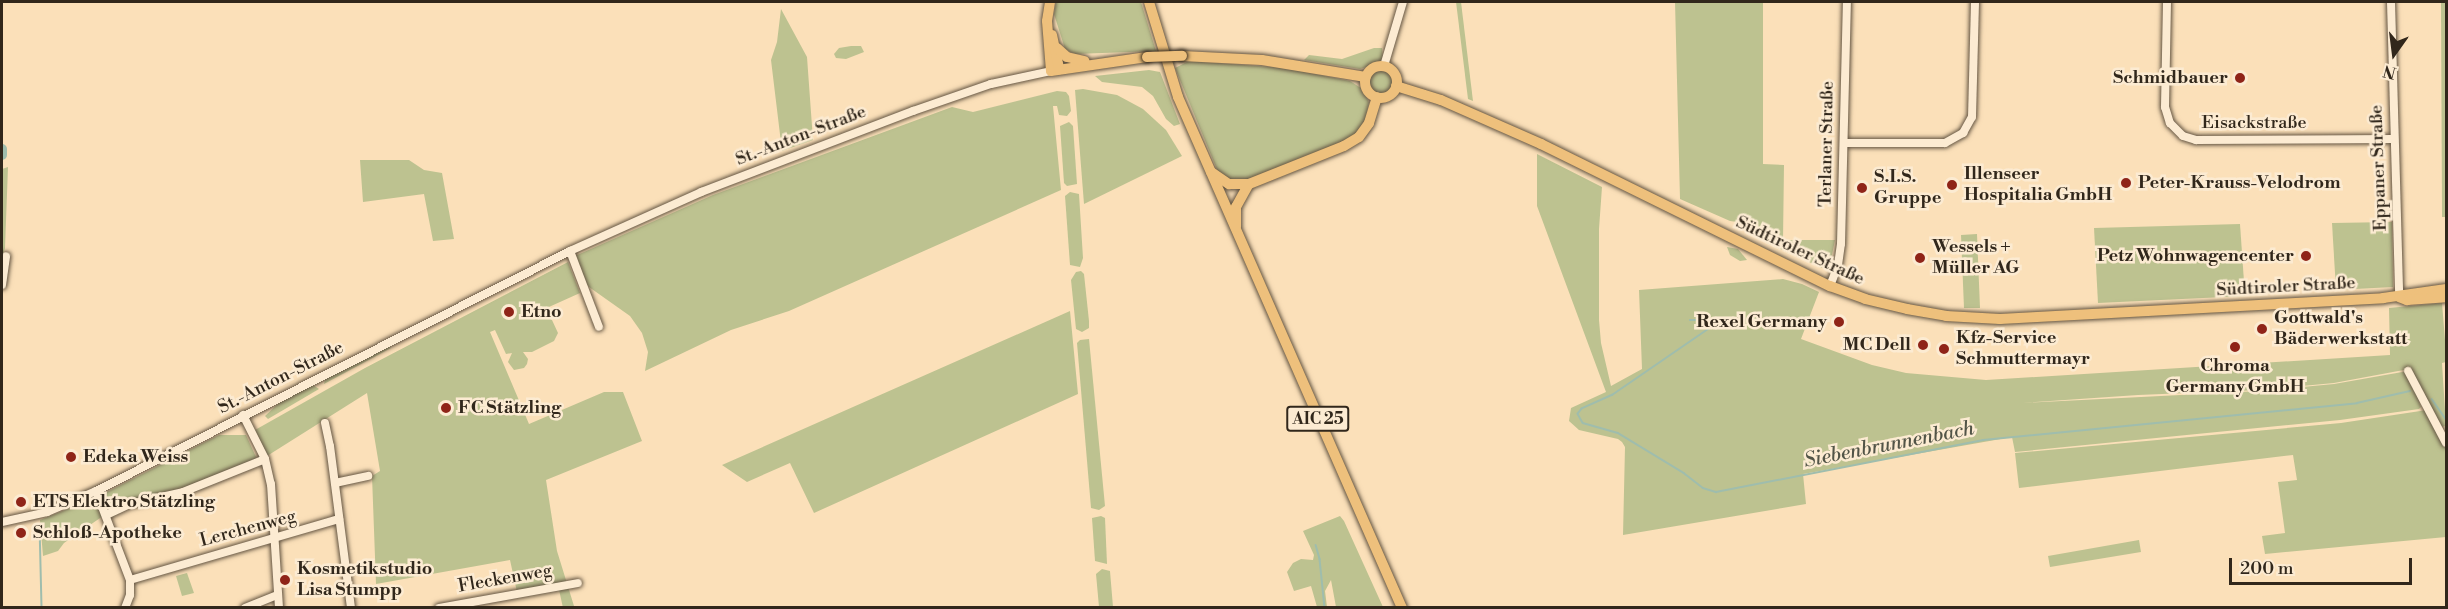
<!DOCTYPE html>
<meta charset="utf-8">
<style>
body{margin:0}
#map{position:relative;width:2448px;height:609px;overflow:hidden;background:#fbe0b9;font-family:"Libre Bodoni",serif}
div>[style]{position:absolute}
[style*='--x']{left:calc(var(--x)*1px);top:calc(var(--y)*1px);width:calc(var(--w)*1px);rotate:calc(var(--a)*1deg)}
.green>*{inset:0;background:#bdc290}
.round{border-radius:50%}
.stream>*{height:1.5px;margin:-0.75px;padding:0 0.75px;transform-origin:0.75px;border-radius:0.75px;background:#9fbdad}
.river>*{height:10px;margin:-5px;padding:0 5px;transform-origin:5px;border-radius:5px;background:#9fbdad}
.roads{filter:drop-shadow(0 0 2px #645542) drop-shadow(0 0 2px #645542)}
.minor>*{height:8px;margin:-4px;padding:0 4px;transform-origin:4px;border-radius:4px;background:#fcebd2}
.major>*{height:10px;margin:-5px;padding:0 5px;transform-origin:5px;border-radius:5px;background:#eec07c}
.major>.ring{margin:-5px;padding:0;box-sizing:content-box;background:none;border:10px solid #eec07c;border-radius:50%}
.bridges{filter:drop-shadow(0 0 2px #31271b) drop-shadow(0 0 2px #31271b)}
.major-bridge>*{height:10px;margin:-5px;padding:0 5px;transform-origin:5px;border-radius:5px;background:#eec07c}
.dots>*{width:16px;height:16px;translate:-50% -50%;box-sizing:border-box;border:3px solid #fcebd2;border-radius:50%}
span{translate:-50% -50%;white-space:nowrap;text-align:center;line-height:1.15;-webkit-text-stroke:5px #fcebd2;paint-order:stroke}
.shield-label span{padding:2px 4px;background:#fcebd2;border:2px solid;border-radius:4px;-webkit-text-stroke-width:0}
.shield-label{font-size:16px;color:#31271b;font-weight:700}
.poi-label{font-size:18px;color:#31271b;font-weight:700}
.right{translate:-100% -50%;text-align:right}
.left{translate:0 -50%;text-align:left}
.street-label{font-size:18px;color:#31271b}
.water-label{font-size:20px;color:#525447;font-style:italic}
.frame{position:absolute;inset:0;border:3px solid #31271b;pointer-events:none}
.north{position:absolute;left:2364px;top:24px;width:60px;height:60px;-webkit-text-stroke:4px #fcebd2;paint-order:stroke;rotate:194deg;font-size:16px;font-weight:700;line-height:24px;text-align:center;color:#31271b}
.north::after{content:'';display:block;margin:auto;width:21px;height:27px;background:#31271b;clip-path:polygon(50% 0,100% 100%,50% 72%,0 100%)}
.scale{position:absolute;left:2229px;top:558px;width:183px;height:27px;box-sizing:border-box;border:3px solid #31271b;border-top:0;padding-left:8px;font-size:18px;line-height:21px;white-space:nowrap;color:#31271b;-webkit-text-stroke:4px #fcebd2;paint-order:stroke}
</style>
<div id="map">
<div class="green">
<div style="clip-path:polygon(1056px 2px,1141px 2px,1156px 51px,1075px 54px,1065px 49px,1054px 14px)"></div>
<div style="clip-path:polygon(1456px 2px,1461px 2px,1473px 101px,1468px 99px)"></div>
<div style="clip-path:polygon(1675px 2px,1763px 2px,1763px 164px,1784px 165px,1783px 240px,1835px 240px,1832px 255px,1822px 268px,1767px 243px,1744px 223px,1730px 221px,1680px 199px)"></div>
<div style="clip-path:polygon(2441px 2px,2446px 2px,2446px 217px,2442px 217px)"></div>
<div style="clip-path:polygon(781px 9px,807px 57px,813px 140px,782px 151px,771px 60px,777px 42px)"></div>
<div style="clip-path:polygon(851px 46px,861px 46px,864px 52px,846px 59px,836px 58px,834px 54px,839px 48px)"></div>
<div style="clip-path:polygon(1374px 48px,1382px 48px,1383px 58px,1379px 63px,1360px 69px,1304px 60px,1309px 55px,1342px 59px)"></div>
<div style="clip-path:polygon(1189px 61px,1284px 68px,1350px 81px,1364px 90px,1369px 103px,1365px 121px,1356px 134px,1342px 143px,1250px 179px,1238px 181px,1226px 179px,1218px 172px,1175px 68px)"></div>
<div style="clip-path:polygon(1149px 70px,1160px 72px,1180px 124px,1174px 126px,1166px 119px,1153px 96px,1142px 87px,1102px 82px,1095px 76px)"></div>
<div class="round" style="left:1369px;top:70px;width:24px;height:24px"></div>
<div style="clip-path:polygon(1083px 89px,1117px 95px,1143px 109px,1166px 130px,1182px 156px,1084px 204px,1075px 90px)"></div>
<div style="clip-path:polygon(1057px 91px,1066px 92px,1069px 96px,1071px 111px,1067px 116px,1059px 115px,1057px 106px,1053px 106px,1061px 190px,789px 311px,731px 330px,645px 371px,648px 352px,642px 333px,630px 316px,589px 287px,583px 279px,575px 256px,713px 195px,952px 107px,973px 112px)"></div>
<div style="clip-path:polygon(1069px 122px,1073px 126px,1077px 184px,1067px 186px,1064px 183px,1060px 126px)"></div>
<div style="clip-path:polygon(1537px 154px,1602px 187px,1599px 229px,1599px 320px,1601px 343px,1611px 386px,1642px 369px,1639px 290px,1783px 279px,1802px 284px,1819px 292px,1801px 339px,1872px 365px,1906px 373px,1986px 380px,2390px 355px,2389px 308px,2442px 303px,2446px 352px,2446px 362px,2442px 363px,2446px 426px,2439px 427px,2409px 369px,2334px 383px,2260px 390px,2138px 395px,2022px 403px,2260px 391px,2334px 384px,2408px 371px,2421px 407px,2419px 409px,2340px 420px,2015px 452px,2012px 437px,1803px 474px,1806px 504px,1623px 535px,1625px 447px,1622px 442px,1618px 439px,1579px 430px,1569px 421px,1571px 408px,1606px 392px,1537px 206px)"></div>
<div style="clip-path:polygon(360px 160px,409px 160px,424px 170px,442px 173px,454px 239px,433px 241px,424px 194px,363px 202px)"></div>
<div style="clip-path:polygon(8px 167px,5px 248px,2px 259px,2px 169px)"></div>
<div style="clip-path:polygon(1070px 192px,1079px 194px,1083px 258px,1080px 267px,1070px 265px,1065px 196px)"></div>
<div style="clip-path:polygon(2392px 222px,2393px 287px,2336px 290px,2332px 223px)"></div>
<div style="clip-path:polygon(2240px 224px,2245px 296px,2098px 303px,2094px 228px)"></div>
<div style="clip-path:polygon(1977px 234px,1980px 308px,1964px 308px,1961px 235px)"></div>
<div style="clip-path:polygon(1727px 247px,1738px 249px,1747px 260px,1740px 261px,1730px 255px)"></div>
<div style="clip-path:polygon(568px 262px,580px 293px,540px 311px,552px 320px,558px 333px,554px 341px,532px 352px,523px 352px,528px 359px,527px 364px,524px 368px,514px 370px,508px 362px,512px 353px,506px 354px,495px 330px,490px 332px,529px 424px,604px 392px,623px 392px,642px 441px,546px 480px,557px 551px,574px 606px,563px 608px,558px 585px,517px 592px,510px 560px,376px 584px,372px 476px,380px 471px,367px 393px,267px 456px,255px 430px,365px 368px)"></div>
<div style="clip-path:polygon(1081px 271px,1084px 274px,1089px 321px,1089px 328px,1082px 332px,1076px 329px,1071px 280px,1076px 272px)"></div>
<div style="clip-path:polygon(1070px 311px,1078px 394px,814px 513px,790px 463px,747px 482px,722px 465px)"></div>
<div style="clip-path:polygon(1089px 339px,1105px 506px,1099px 510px,1091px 508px,1077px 343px,1080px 340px)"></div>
<div style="clip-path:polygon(388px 346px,391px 348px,324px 384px,325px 379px)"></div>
<div style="clip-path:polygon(313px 385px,319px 389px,268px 419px,265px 416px,282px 400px)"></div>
<div style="clip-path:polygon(2427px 410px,2446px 443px,2446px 537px,2265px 554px,2262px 536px,2285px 533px,2278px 482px,2297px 480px,2293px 455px,2019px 488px,2015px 453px,2341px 423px)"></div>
<div style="clip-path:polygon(219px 435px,246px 435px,256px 457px,255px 460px,175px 492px,112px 509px,108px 508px,104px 496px,107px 492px)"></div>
<div style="clip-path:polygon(90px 500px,95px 500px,103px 516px,64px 543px,58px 551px,43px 556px,40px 520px)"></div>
<div style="clip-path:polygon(1101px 516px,1105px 518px,1107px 564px,1095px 561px,1092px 518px)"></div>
<div style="clip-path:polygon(1340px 516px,1344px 521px,1383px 607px,1336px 607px,1331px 580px,1325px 591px,1327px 607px,1317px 607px,1311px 586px,1294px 591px,1287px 572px,1293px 563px,1301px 559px,1313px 560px,1314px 555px,1303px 531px)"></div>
<div style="clip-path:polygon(2139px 540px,2141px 552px,2050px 567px,2048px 556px)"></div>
<div style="clip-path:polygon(1102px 569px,1110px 571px,1113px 607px,1099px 607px,1096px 574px)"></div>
<div style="clip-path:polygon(187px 573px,194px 593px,182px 596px,176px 576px)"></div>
</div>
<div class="stream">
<div style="--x:1690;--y:320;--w:14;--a:0"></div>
<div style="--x:1704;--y:320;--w:7;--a:16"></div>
<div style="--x:1711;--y:322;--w:5;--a:79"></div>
<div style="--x:1712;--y:327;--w:120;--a:145.5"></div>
<div style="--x:1613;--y:395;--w:34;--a:156"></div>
<div style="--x:1582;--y:409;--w:6;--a:129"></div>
<div style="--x:1578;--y:414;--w:10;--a:61"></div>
<div style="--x:1583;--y:423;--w:36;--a:16"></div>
<div style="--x:1618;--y:433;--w:77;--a:31.2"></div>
<div style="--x:1684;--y:473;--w:24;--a:38"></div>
<div style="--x:1703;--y:488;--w:14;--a:17"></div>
<div style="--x:1716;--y:492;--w:272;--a:-11"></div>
<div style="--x:1983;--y:440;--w:376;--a:-5.6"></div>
<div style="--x:2357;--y:403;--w:54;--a:-12.8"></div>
<div style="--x:2432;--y:399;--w:24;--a:55"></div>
<div style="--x:40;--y:525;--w:83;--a:88.6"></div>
<div style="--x:1316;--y:545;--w:15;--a:74"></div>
<div style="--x:1320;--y:559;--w:49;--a:84.2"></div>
</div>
<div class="river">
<div style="--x:2;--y:149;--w:6;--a:90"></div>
</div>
<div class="roads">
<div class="minor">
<div style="--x:2167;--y:2;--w:105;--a:91.1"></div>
<div style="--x:2165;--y:107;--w:17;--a:73"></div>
<div style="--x:2170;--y:123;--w:18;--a:45"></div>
<div style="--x:2183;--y:136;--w:14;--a:17"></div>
<div style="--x:2196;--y:140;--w:198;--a:-0.3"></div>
<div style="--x:2391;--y:2;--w:295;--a:88.4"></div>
<div style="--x:1384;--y:66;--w:67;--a:-73.5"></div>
<div style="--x:1844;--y:143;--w:101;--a:0"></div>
<div style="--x:1945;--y:143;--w:21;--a:-29"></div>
<div style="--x:1963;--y:133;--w:18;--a:-61"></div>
<div style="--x:1972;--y:117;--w:115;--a:-88.5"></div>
<div style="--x:570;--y:251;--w:81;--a:69.1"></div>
<div style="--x:2;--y:285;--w:29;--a:-82"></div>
<div style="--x:1830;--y:286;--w:22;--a:-69"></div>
<div style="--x:1838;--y:265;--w:21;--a:-82"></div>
<div style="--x:1841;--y:244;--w:242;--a:-88.6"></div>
<div style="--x:2408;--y:371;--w:81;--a:62.2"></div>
<div style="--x:243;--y:415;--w:49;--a:63.4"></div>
<div style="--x:265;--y:459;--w:26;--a:77"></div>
<div style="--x:271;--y:484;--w:124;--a:86.3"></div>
<div style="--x:325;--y:423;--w:24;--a:78"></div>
<div style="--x:330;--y:446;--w:163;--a:82.6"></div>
<div style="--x:335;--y:483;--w:34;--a:-12"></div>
<div style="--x:96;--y:491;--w:95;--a:69.1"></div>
<div style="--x:130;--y:580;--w:15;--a:90"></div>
<div style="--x:130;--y:595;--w:14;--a:111"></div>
<div style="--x:106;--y:515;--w:26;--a:-25"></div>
<div style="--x:130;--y:504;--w:54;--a:-12.8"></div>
<div style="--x:183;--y:492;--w:88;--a:-21.9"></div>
<div style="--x:2;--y:522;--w:46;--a:-12.5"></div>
<div style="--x:47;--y:512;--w:53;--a:-23.2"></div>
<div style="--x:96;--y:491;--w:531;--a:-26.85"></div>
<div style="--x:570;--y:251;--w:144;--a:-24.2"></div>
<div style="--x:701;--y:192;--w:227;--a:-20.9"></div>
<div style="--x:913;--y:111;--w:83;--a:-19.1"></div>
<div style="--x:991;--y:84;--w:61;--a:-12.2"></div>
<div style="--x:130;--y:580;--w:218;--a:-16.3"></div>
<div style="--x:245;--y:608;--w:35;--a:-22"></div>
<div style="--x:439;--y:608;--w:141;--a:-10.2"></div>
</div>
<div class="major">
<div style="--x:1050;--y:2;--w:19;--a:99"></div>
<div style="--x:1047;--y:21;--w:50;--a:85.4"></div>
<div style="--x:1051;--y:71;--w:97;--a:-8.3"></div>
<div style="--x:1149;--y:2;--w:99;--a:73"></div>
<div style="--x:1178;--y:97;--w:558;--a:66.33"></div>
<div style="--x:1052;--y:35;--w:35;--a:78"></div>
<div style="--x:1057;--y:48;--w:13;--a:42"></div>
<div style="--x:1067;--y:57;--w:18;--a:13"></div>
<div style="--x:1182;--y:56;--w:80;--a:2.9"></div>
<div style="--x:1262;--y:60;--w:105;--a:9.3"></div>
<div class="ring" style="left:1365px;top:66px;width:22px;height:22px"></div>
<div style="--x:1396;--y:86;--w:47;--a:17.3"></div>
<div style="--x:1441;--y:100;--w:109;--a:23.7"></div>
<div style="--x:1541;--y:144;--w:322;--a:26.2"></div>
<div style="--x:1830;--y:286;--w:37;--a:20"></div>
<div style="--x:1865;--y:299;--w:43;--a:13.4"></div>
<div style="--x:1907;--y:309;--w:40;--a:10"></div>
<div style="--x:1946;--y:316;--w:54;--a:3.2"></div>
<div style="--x:2000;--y:319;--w:384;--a:-3.1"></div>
<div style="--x:2383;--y:298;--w:64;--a:-8.1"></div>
<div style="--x:1211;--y:172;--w:22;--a:34"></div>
<div style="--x:1229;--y:184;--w:20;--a:0"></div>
<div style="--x:1249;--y:184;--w:102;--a:-21.8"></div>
<div style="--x:1344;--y:146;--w:17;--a:-31"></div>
<div style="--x:1359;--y:137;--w:17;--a:-54"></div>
<div style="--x:1369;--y:123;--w:27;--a:-73"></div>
<div style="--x:1236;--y:227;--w:20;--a:-90"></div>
<div style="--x:1236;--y:207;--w:26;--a:-61"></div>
<div style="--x:2399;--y:297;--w:9;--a:21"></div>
<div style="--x:2407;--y:300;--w:39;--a:-4"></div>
</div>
</div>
<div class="bridges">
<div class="major-bridge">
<div style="--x:1147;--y:57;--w:35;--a:-2"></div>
</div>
</div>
<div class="dots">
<div style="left:2240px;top:78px;background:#8f2418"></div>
<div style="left:2126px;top:183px;background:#8f2418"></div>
<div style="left:1952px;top:185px;background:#8f2418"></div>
<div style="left:1862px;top:188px;background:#8f2418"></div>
<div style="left:2306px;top:256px;background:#8f2418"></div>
<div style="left:1920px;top:258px;background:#8f2418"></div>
<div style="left:509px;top:312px;background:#8f2418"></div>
<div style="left:1839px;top:322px;background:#8f2418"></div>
<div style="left:2262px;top:329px;background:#8f2418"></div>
<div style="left:1923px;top:345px;background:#8f2418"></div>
<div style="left:2235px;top:347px;background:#8f2418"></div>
<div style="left:1944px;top:349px;background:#8f2418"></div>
<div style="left:446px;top:408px;background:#8f2418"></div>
<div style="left:71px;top:457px;background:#8f2418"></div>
<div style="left:21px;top:502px;background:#8f2418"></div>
<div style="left:21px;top:533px;background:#8f2418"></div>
<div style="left:285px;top:580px;background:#8f2418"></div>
</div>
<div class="shield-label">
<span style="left:1318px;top:419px">AIC 25</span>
</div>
<div class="poi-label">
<span class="right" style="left:2228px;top:78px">Schmidbauer</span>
<span class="left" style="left:1964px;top:185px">Illenseer<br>Hospitalia GmbH</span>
<span class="left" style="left:1874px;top:188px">S.I.S.<br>Gruppe</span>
<span class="left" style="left:2138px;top:183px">Peter-Krauss-Velodrom</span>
<span class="left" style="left:1932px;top:258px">Wessels +<br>Müller AG</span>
<span class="right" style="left:2294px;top:256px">Petz Wohnwagencenter</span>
<span class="left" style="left:521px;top:312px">Etno</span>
<span class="left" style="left:2274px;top:329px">Gottwald's<br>Bäderwerkstatt</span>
<span class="right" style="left:1827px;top:322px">Rexel Germany</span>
<span class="left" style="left:1956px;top:349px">Kfz-Service<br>Schmuttermayr</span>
<span class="right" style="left:1911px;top:345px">MC Dell</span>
<span style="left:2235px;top:377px">Chroma<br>Germany GmbH</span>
<span class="left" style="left:458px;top:408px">FC Stätzling</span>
<span class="left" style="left:83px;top:457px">Edeka Weiss</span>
<span class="left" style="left:33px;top:502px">ETS Elektro Stätzling</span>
<span class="left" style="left:33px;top:533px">Schloß-Apotheke</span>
<span class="left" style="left:297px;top:580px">Kosmetikstudio<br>Lisa Stumpp</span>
</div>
<div class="street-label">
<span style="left:2254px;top:123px">Eisackstraße</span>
<span style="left:801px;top:136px;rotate:-21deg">St.-Anton-Straße</span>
<span style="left:1827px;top:144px;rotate:-89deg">Terlaner Straße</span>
<span style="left:2379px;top:168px;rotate:-92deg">Eppaner Straße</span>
<span style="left:1800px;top:251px;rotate:25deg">Südtiroler Straße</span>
<span style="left:2286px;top:287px;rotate:-3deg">Südtiroler Straße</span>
<span style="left:281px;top:378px;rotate:-27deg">St.-Anton-Straße</span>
<span style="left:248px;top:529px;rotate:-15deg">Lerchenweg</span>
<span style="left:505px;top:579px;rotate:-10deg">Fleckenweg</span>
</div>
<div class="water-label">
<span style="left:1889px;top:445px;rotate:-11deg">Siebenbrunnenbach</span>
</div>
<div class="frame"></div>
<div class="north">N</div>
<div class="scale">200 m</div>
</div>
